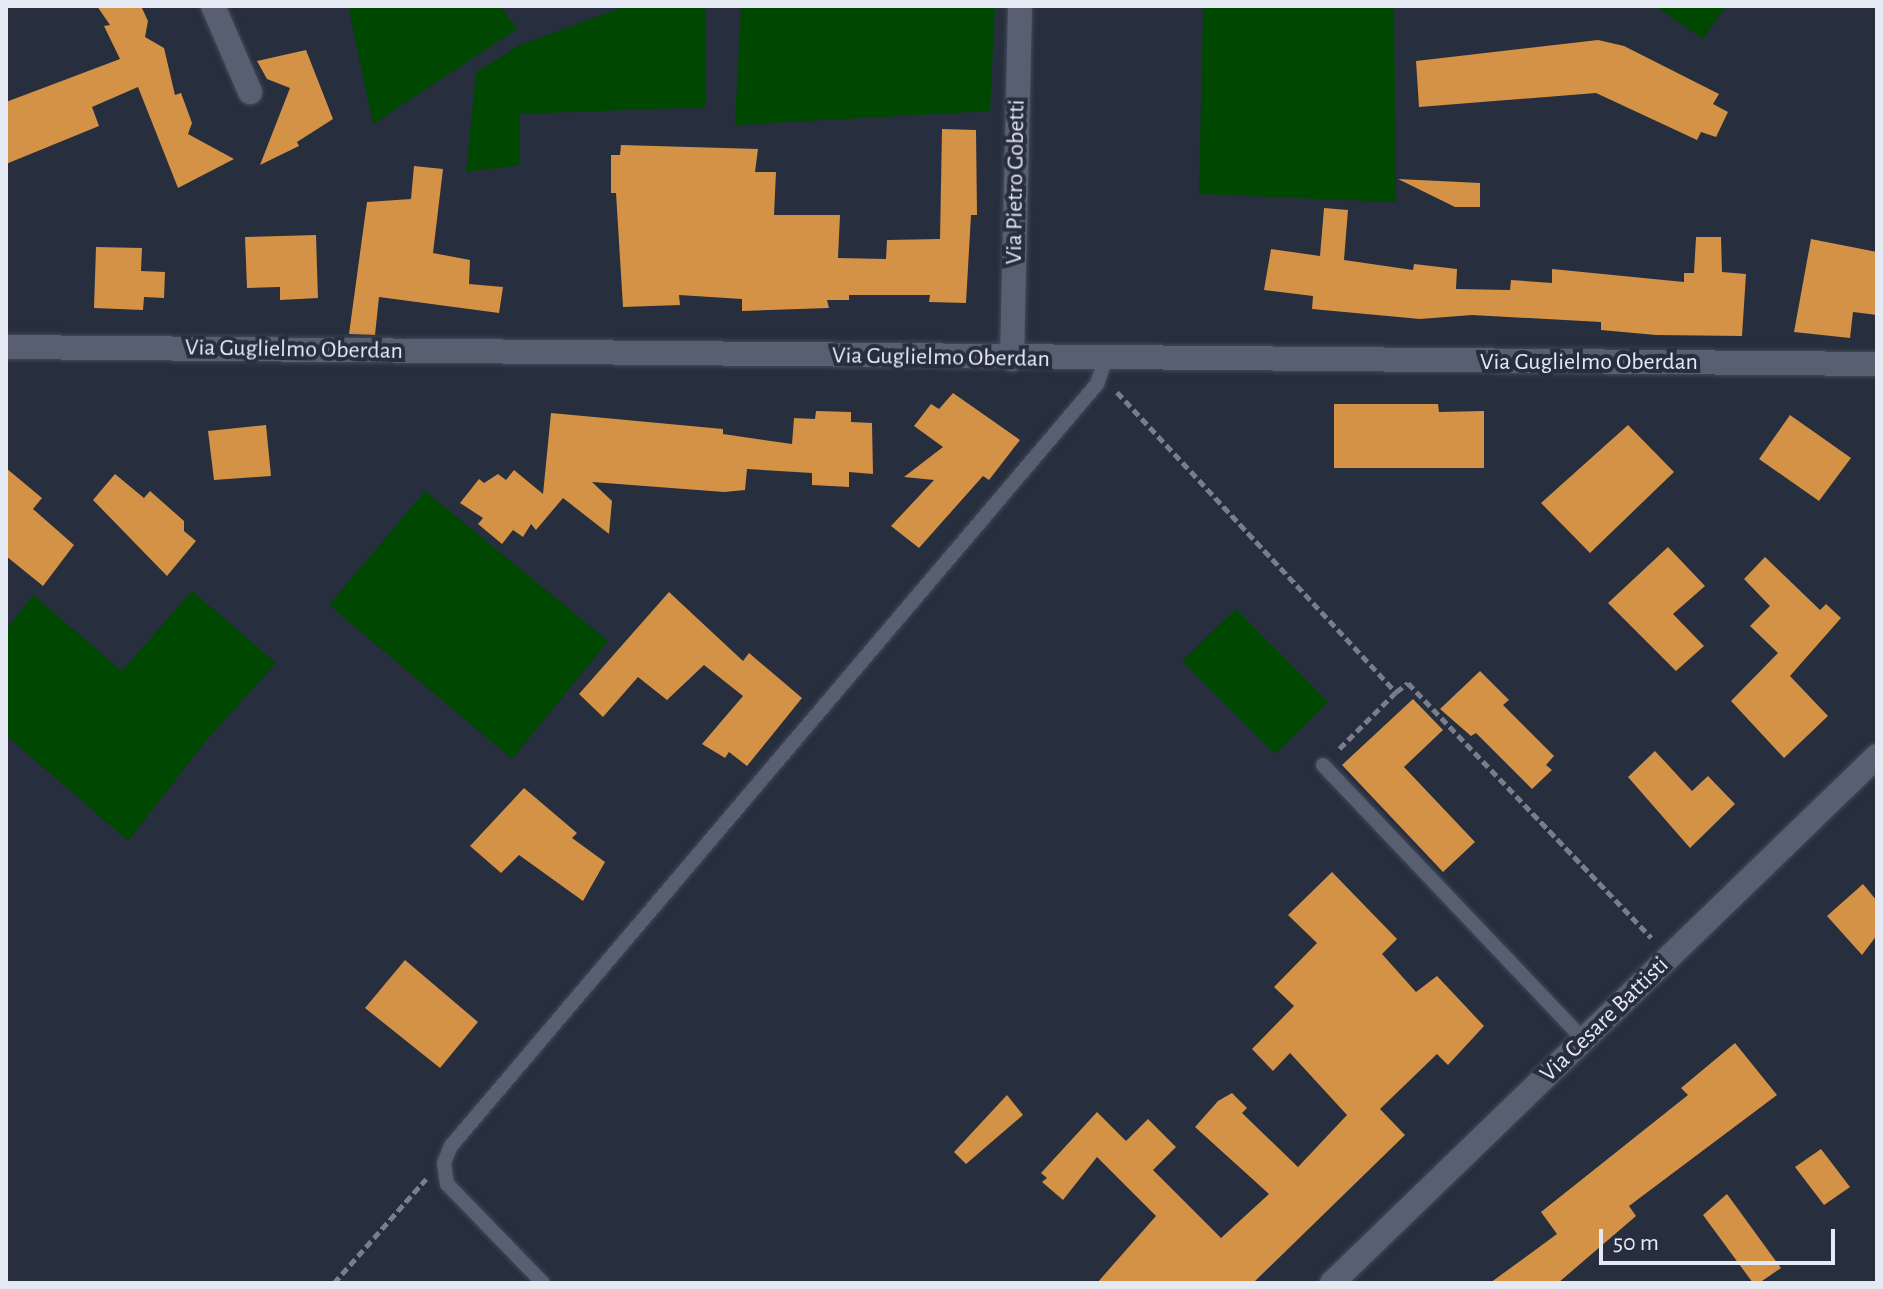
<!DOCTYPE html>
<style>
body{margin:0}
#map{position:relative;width:1883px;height:1289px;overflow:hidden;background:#272e3e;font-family:"Alegreya Sans",sans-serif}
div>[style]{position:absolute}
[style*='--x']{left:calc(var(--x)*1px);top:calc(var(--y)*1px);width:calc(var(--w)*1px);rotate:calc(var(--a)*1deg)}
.green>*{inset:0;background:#004701}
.building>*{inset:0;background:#d39245}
.path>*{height:5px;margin-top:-2.5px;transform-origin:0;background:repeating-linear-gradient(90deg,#787e8b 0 8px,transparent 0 12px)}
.roads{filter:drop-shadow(0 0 2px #434956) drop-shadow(0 0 2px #434956)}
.lane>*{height:14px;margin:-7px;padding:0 7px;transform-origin:7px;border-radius:7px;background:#575f71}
.street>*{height:24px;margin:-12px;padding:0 12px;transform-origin:12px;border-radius:12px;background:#575f71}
span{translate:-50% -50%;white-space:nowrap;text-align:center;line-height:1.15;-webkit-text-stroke:8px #272e3e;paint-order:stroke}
.street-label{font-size:24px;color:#e5e9f4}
.frame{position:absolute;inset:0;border:8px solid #e5e9f4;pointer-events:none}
.scale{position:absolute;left:1599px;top:1229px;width:236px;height:36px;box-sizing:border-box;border:4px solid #e5e9f4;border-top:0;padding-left:10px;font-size:24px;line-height:28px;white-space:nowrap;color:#e5e9f4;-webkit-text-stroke:6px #272e3e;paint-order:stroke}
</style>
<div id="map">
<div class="green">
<div style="clip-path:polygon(348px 6px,500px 6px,517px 29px,373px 124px)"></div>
<div style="clip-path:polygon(626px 6px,706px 6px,706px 107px,520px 114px,519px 165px,466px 172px,476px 72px,520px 45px)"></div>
<div style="clip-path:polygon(741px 6px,995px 6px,990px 111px,735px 125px)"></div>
<div style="clip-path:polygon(1203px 6px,1394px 6px,1396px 202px,1199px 194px)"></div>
<div style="clip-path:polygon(1655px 6px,1726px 6px,1703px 39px)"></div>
<div style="clip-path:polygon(425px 491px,608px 641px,512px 759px,329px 605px)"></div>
<div style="clip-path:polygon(192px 591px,276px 663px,204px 743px,128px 841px,6px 735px,6px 630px,33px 595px,122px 671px)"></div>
<div style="clip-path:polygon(1236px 609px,1328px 702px,1275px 754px,1182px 661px)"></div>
</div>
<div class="building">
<div style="clip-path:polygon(97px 6px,141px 6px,148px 21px,145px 37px,164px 48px,175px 95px,181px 93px,192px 123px,188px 134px,234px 159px,178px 188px,138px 87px,92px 107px,99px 126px,6px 164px,6px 102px,120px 59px,104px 26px,110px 25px)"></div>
<div style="clip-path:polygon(1598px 40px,1624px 46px,1719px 94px,1713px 104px,1728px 112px,1716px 137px,1701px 132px,1697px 140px,1596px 93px,1419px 107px,1416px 61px)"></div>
<div style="clip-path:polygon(306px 50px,333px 119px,297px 142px,299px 146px,260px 165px,290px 88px,267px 79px,257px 61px)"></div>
<div style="clip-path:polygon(942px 129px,976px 130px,977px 215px,971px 215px,966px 303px,929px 302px,930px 295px,849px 295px,849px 300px,827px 300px,829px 308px,742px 311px,742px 299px,679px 295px,680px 305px,623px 307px,616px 193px,611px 193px,611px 155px,620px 155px,621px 145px,758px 149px,755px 172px,776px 172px,774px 215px,840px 215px,838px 258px,886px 259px,887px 240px,940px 239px)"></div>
<div style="clip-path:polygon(414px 166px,443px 169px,433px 253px,470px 260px,469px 284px,503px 287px,499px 313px,379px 297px,375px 335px,349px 334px,367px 202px,411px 199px)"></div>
<div style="clip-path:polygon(1398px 179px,1480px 183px,1480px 207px,1455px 207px)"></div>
<div style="clip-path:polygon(1324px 208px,1348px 210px,1344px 260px,1413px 270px,1414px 264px,1457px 269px,1456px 289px,1510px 290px,1511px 280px,1552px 283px,1552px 269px,1684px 282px,1684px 273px,1694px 273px,1696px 237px,1721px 237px,1722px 272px,1746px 274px,1742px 336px,1656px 335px,1601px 330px,1601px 322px,1472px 315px,1420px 319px,1312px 309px,1313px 296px,1264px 290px,1271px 249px,1320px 256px)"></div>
<div style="clip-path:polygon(316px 235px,318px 298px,280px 300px,280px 287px,247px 288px,245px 237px)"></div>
<div style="clip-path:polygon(1811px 239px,1877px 252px,1877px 315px,1853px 312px,1850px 338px,1794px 332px)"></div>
<div style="clip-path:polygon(96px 247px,142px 248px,141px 271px,165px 272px,164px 298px,144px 297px,143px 310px,94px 308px)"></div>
<div style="clip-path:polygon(953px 393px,1020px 440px,989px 480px,983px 476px,919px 548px,891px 526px,934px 480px,904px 477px,943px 447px,914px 426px,931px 404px,939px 409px)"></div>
<div style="clip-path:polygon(1334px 404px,1438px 404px,1439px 412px,1484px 411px,1484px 468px,1334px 468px)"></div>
<div style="clip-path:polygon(816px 411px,851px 412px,851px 422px,872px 423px,873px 474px,849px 472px,849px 487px,812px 485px,812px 473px,747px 469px,745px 490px,724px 492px,592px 482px,612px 501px,609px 534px,563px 498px,536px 530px,531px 524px,523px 537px,513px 530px,502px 544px,478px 524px,483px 518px,460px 503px,479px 479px,484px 483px,498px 474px,506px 480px,514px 470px,543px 494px,551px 413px,723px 429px,723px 434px,792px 444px,794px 418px,815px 419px)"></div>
<div style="clip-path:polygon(1790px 415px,1851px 458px,1819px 501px,1759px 459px)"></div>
<div style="clip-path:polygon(266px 425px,271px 476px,214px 480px,208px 431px)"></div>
<div style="clip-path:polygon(1628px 425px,1674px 472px,1590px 553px,1541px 503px)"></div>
<div style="clip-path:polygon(6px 468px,42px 498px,33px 509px,74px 545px,43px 586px,6px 556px)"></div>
<div style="clip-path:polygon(115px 474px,144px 498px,150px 491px,184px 521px,184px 531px,196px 541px,167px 576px,93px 500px)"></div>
<div style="clip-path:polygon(1668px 547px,1705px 586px,1673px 614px,1704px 646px,1676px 671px,1608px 603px)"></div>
<div style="clip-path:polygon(1765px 557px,1820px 610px,1826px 604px,1841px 618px,1790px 676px,1828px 716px,1784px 758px,1731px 701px,1778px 653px,1750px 626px,1770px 606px,1744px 579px)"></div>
<div style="clip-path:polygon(669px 592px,743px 661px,749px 653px,802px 698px,747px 766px,729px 752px,725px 758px,702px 744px,743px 696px,704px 665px,667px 700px,638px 677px,603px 717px,579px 694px)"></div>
<div style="clip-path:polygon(1480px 671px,1509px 700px,1503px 705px,1554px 756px,1546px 765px,1552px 770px,1532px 789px,1476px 733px,1471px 736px,1440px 709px)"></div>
<div style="clip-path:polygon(1413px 699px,1443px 730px,1404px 767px,1475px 842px,1443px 872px,1342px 765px)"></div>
<div style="clip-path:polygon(1655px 751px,1692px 791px,1708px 776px,1735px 804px,1690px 848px,1628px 777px)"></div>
<div style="clip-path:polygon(524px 788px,577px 833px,572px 838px,605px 862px,583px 901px,519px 855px,501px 873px,470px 846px)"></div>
<div style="clip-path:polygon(1332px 872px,1397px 939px,1382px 954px,1416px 992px,1437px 976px,1484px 1026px,1448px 1065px,1437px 1054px,1380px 1109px,1405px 1135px,1253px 1283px,1097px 1283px,1156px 1216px,1097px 1157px,1063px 1200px,1042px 1182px,1047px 1178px,1041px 1173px,1097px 1112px,1126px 1141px,1148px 1119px,1176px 1147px,1153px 1170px,1221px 1238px,1269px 1194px,1195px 1127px,1218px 1101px,1232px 1093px,1247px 1108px,1242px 1113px,1298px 1167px,1347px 1115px,1290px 1053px,1273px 1071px,1252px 1049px,1294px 1006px,1274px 987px,1317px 943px,1288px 915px)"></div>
<div style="clip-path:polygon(1863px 884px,1877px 901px,1877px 935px,1862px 955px,1827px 916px)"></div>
<div style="clip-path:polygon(405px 960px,478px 1022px,440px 1068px,365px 1008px)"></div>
<div style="clip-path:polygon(1735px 1043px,1777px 1095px,1629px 1206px,1636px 1216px,1558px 1283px,1490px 1283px,1557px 1234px,1541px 1212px,1688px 1095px,1681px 1088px)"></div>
<div style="clip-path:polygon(1007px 1095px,1023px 1115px,966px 1164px,954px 1152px)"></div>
<div style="clip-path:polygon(1821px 1149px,1850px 1187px,1824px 1205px,1795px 1167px)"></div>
<div style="clip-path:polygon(1727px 1194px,1781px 1268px,1759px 1283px,1753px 1283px,1703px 1215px)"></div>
</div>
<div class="path">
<div style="--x:1117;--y:392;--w:410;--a:47.1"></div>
<div style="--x:1396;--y:692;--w:81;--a:135"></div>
<div style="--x:1396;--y:692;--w:15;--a:-37"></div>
<div style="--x:1408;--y:683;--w:352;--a:46.3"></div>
<div style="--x:334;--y:1283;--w:139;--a:-48.5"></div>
</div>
<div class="roads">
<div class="lane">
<div style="--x:1323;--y:765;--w:379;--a:46.5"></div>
<div style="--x:543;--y:1283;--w:138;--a:-134.1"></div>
<div style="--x:447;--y:1184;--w:21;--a:-98"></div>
<div style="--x:444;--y:1163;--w:18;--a:-68"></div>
<div style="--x:451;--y:1146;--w:999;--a:-49.71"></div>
<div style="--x:1097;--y:384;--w:24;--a:-71"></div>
</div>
<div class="street">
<div style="--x:213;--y:6;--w:94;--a:66.7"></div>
<div style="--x:6;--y:347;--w:1871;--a:0.52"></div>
<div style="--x:1012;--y:359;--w:353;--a:-88.7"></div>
<div style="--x:1332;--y:1283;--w:758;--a:-44.04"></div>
</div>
</div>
<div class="street-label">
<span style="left:1016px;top:182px;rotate:-89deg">Via Pietro Gobetti</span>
<span style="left:294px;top:350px;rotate:1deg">Via Guglielmo Oberdan</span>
<span style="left:941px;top:358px;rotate:1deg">Via Guglielmo Oberdan</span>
<span style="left:1589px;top:363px">Via Guglielmo Oberdan</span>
<span style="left:1605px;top:1020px;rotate:-44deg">Via Cesare Battisti</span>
</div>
<div class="frame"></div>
<div class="scale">50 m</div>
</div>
